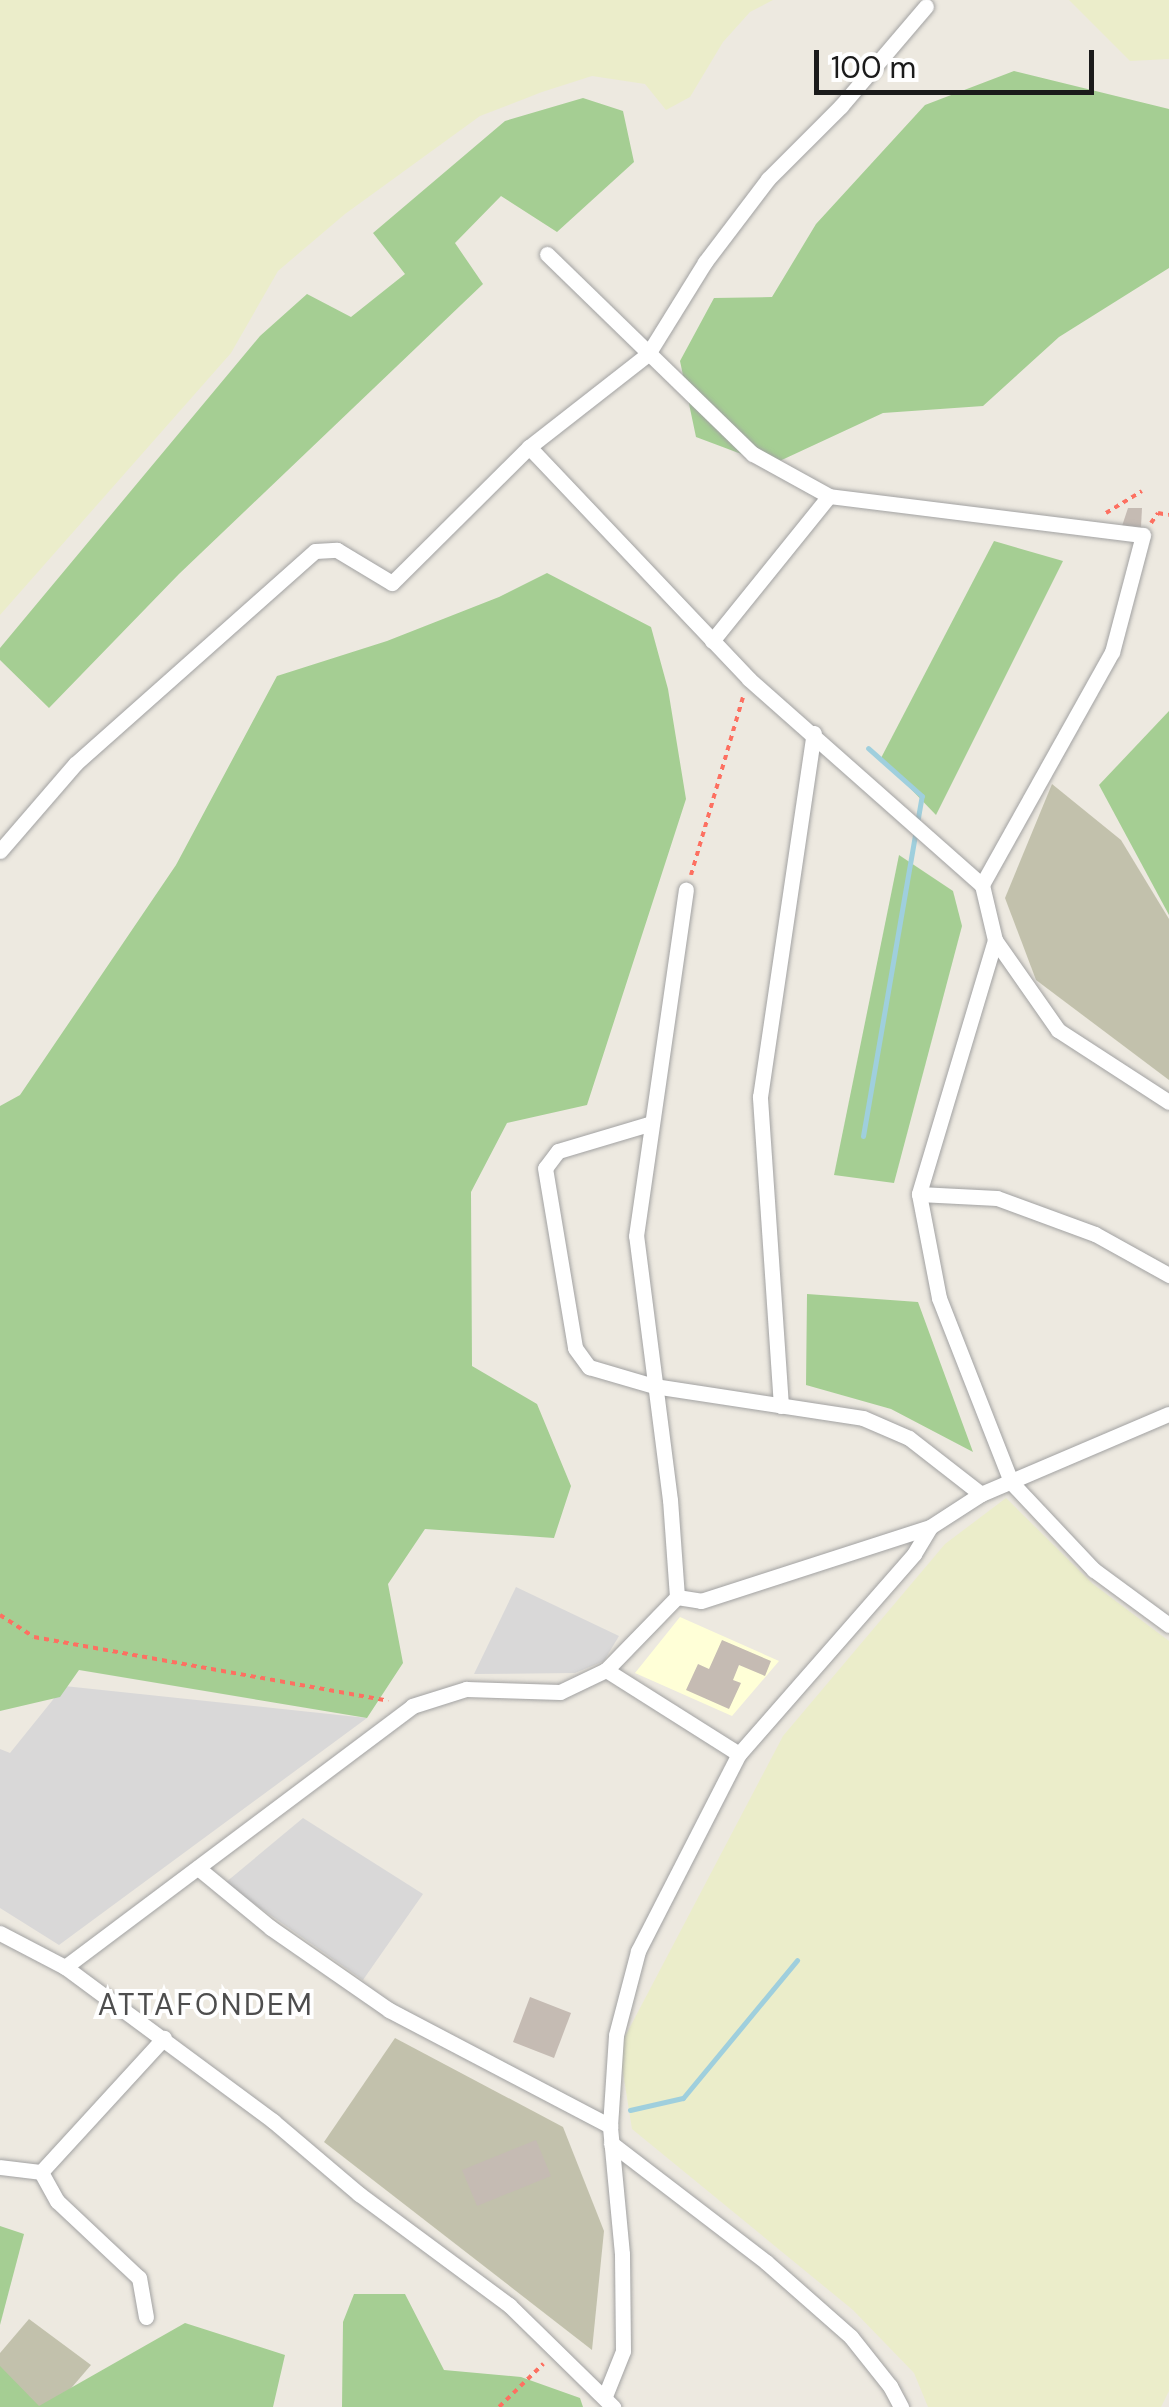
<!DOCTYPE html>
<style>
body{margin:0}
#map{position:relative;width:1169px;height:2407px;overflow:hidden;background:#ede9e0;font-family:"DM Sans",sans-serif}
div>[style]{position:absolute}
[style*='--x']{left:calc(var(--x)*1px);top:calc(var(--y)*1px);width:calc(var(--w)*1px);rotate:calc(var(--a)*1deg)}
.residential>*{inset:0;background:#d9d8d8}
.education>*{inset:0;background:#ffffd7}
.construction>*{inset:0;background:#c2c1ac}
.farmland>*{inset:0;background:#ebedca}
.forest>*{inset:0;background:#a5ce93}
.stream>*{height:5px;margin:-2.5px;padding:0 2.5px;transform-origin:2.5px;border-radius:2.5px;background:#9fcfdd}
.building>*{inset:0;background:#c5bbb3}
.path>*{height:4px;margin-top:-2px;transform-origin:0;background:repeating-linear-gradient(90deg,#fd7061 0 5px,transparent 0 10px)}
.roads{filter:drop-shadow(0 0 2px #a2a2a2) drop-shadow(0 0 2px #a2a2a2)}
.minor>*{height:15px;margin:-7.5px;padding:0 7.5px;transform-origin:7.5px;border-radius:7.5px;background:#fff}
span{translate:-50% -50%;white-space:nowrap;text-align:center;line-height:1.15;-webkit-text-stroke:8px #fff;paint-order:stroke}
.neighbourhood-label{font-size:30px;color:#4e4e4e;letter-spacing:2.5px}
.scale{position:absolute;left:814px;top:50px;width:280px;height:45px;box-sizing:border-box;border:5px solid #1b1b1b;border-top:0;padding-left:12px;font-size:30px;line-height:35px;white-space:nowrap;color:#1b1b1b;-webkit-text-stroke:8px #fff;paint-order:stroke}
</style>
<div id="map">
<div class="residential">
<div style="clip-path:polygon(516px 1587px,619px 1636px,604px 1661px,575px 1673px,474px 1674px)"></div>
<div style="clip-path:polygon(64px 1686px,367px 1718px,59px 1945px,0 1908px,0 1749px,10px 1753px)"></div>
<div style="clip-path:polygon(303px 1818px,423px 1894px,363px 1980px,225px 1883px)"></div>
</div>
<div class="education">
<div style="clip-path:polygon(680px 1617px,779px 1661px,732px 1716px,635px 1673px)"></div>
</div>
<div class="construction">
<div style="clip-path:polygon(1052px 784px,1121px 840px,1169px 919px,1169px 1080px,1036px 980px,1005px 898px)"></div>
<div style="clip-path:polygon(395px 2038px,563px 2127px,604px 2231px,592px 2350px,324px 2142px)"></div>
<div style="clip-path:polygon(29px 2319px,91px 2365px,55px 2407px,0 2407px,0 2353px)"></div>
</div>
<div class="farmland">
<div style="clip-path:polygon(0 0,773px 0,750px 12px,723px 42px,690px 97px,666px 110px,645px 84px,592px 76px,542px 92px,480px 116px,345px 214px,278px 271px,231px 353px,0 615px)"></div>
<div style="clip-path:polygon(1069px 0,1169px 0,1169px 59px,1130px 61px)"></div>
<div style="clip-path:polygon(1006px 1498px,1093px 1584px,1169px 1641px,1169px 2391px,1161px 2407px,928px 2407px,914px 2373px,853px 2310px,632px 2129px,619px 2048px,783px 1736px,945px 1544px)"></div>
</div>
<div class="forest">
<div style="clip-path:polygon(1014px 71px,1169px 109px,1169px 268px,1059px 337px,983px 406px,883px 413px,771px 465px,696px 437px,680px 361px,714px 298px,772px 297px,816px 224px,925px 105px)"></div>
<div style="clip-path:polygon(583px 98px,623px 111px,634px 162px,557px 232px,501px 196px,455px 243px,483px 284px,179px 574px,49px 708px,0 660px,0 648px,260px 336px,307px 294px,351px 317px,405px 274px,373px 233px,505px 121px)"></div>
<div style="clip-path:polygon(994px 541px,1063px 561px,936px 815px,881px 758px)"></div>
<div style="clip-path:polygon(547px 573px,651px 627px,668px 689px,686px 799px,587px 1105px,507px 1123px,471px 1192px,472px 1366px,537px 1404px,571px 1486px,554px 1538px,425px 1529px,388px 1584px,403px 1663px,367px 1718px,79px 1670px,60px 1697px,0 1711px,0 1106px,20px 1095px,176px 865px,277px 676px,387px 641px,499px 597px)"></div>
<div style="clip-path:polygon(1169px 711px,1169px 915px,1099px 785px)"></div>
<div style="clip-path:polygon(899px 855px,953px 891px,962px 926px,894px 1183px,834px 1175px)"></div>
<div style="clip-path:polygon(807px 1294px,918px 1302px,973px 1452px,891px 1409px,806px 1385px)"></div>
<div style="clip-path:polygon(0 2226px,24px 2234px,0 2325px)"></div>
<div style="clip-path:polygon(354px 2294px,405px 2294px,444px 2370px,521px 2377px,580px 2398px,583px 2407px,342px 2407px,343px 2322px)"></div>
<div style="clip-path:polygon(185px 2323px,285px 2355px,273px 2407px,0 2407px,0 2366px,39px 2406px)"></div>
</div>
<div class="stream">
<div style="--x:863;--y:1136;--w:345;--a:-80.2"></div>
<div style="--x:922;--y:796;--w:72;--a:-138.4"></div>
<div style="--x:630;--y:2110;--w:54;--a:-12.8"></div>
<div style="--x:683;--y:2098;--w:179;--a:-50.4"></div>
</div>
<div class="building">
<div style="clip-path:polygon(1128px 508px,1142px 508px,1141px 527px,1122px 526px)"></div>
<div style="clip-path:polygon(722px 1640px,771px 1661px,765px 1676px,739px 1665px,733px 1680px,741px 1683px,729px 1709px,686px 1690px,698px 1664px,709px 1669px)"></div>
<div style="clip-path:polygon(530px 1997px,571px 2013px,554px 2058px,513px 2042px)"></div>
<div style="clip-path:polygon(536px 2140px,551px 2176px,477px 2206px,462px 2170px)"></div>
</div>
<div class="path">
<div style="--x:1106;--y:513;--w:42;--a:-31.4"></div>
<div style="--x:1151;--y:523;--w:12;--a:-55"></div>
<div style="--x:1158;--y:513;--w:11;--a:10"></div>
<div style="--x:691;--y:875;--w:185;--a:-73.7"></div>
<div style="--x:0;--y:1615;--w:40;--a:32.9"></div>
<div style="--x:34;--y:1637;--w:360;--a:10.2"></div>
<div style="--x:499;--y:2407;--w:62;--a:-44.3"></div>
</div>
<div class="roads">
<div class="minor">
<div style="--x:547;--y:254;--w:287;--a:44.2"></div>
<div style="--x:753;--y:454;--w:87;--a:28.9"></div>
<div style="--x:529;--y:447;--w:320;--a:46.5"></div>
<div style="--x:749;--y:679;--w:311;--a:41.5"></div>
<div style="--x:982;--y:885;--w:57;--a:76.7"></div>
<div style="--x:995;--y:940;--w:110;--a:55"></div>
<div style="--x:1058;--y:1030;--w:132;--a:33"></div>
<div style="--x:712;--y:641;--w:186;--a:-51.1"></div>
<div style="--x:829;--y:496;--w:316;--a:7.1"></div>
<div style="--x:1143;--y:535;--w:121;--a:104.8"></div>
<div style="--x:1112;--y:652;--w:267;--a:119.2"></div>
<div style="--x:0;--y:851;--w:115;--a:-49.2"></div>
<div style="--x:75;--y:764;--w:321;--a:-41.6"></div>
<div style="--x:315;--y:551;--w:22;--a:-3"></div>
<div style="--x:337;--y:550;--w:64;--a:31"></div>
<div style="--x:392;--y:583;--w:193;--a:-44.8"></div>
<div style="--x:529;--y:447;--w:151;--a:-38"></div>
<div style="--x:648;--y:354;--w:108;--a:-58.2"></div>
<div style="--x:705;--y:262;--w:104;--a:-52.8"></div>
<div style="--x:768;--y:179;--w:103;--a:-45"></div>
<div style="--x:841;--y:106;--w:131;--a:-49.6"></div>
<div style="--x:995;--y:940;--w:265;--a:106.7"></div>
<div style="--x:919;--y:1194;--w:106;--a:79.1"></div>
<div style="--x:939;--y:1298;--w:198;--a:68.6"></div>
<div style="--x:1011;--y:1482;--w:121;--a:46.7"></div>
<div style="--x:1094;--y:1570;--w:93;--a:36.3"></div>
<div style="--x:652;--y:1123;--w:98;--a:163.4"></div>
<div style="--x:558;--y:1151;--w:21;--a:127"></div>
<div style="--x:545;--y:1168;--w:182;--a:80.5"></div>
<div style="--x:575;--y:1348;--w:24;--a:54"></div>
<div style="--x:589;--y:1367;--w:68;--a:16.3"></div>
<div style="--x:654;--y:1386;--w:211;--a:8.7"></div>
<div style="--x:863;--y:1418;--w:50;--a:23.5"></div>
<div style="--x:909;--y:1438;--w:91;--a:37.9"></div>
<div style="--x:919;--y:1194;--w:78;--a:2.9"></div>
<div style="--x:997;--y:1198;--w:104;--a:20.2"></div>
<div style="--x:1095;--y:1234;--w:85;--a:29"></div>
<div style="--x:781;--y:1406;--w:310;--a:-93.9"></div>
<div style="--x:760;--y:1097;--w:368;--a:-81.6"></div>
<div style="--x:677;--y:1597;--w:24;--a:9"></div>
<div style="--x:701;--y:1601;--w:241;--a:-17.9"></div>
<div style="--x:606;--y:1670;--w:157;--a:32.3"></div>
<div style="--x:198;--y:1868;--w:94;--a:39.4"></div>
<div style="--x:271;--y:1928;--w:144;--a:34.8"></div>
<div style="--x:389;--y:2010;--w:250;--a:27.7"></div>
<div style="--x:0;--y:1933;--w:73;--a:27.6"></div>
<div style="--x:65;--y:1967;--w:259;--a:36.5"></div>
<div style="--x:273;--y:2121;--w:113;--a:40.3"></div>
<div style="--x:359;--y:2194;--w:187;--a:36.5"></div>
<div style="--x:509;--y:2305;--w:146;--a:44.4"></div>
<div style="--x:65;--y:1967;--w:434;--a:-36.9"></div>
<div style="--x:412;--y:1706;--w:57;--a:-17.5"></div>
<div style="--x:466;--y:1689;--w:94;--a:1.8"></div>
<div style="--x:560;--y:1692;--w:51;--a:-25.6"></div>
<div style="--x:606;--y:1670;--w:102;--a:-45.8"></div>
<div style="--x:677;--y:1597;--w:97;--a:-94.1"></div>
<div style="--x:670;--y:1500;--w:266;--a:-97.3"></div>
<div style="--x:636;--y:1236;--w:350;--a:-81.8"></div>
<div style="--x:611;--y:2143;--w:195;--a:37.5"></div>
<div style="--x:766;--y:2262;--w:113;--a:41.4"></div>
<div style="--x:851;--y:2337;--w:63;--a:51.5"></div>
<div style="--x:890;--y:2386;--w:24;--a:62"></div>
<div style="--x:0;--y:2167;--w:41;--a:7"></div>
<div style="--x:146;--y:2317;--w:40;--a:-100"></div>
<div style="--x:139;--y:2278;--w:112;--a:-136.8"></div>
<div style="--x:57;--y:2201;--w:33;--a:-119"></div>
<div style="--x:41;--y:2172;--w:182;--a:-47.5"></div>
<div style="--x:605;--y:2396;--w:48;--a:-68.2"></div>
<div style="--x:623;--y:2351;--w:97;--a:-90.6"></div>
<div style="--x:622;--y:2254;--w:129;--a:-95.4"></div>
<div style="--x:610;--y:2126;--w:91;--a:-86.2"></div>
<div style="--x:616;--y:2035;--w:87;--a:-75.3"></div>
<div style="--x:638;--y:1951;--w:221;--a:-62.9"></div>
<div style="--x:739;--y:1754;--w:266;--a:-48.8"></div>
<div style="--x:914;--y:1554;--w:31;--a:-59"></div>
<div style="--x:930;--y:1527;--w:61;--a:-32.9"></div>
<div style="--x:981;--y:1494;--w:204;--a:-23.1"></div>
</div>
</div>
<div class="neighbourhood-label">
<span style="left:206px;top:2005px">ATTAFONDEM</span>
</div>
<div class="scale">100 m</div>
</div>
